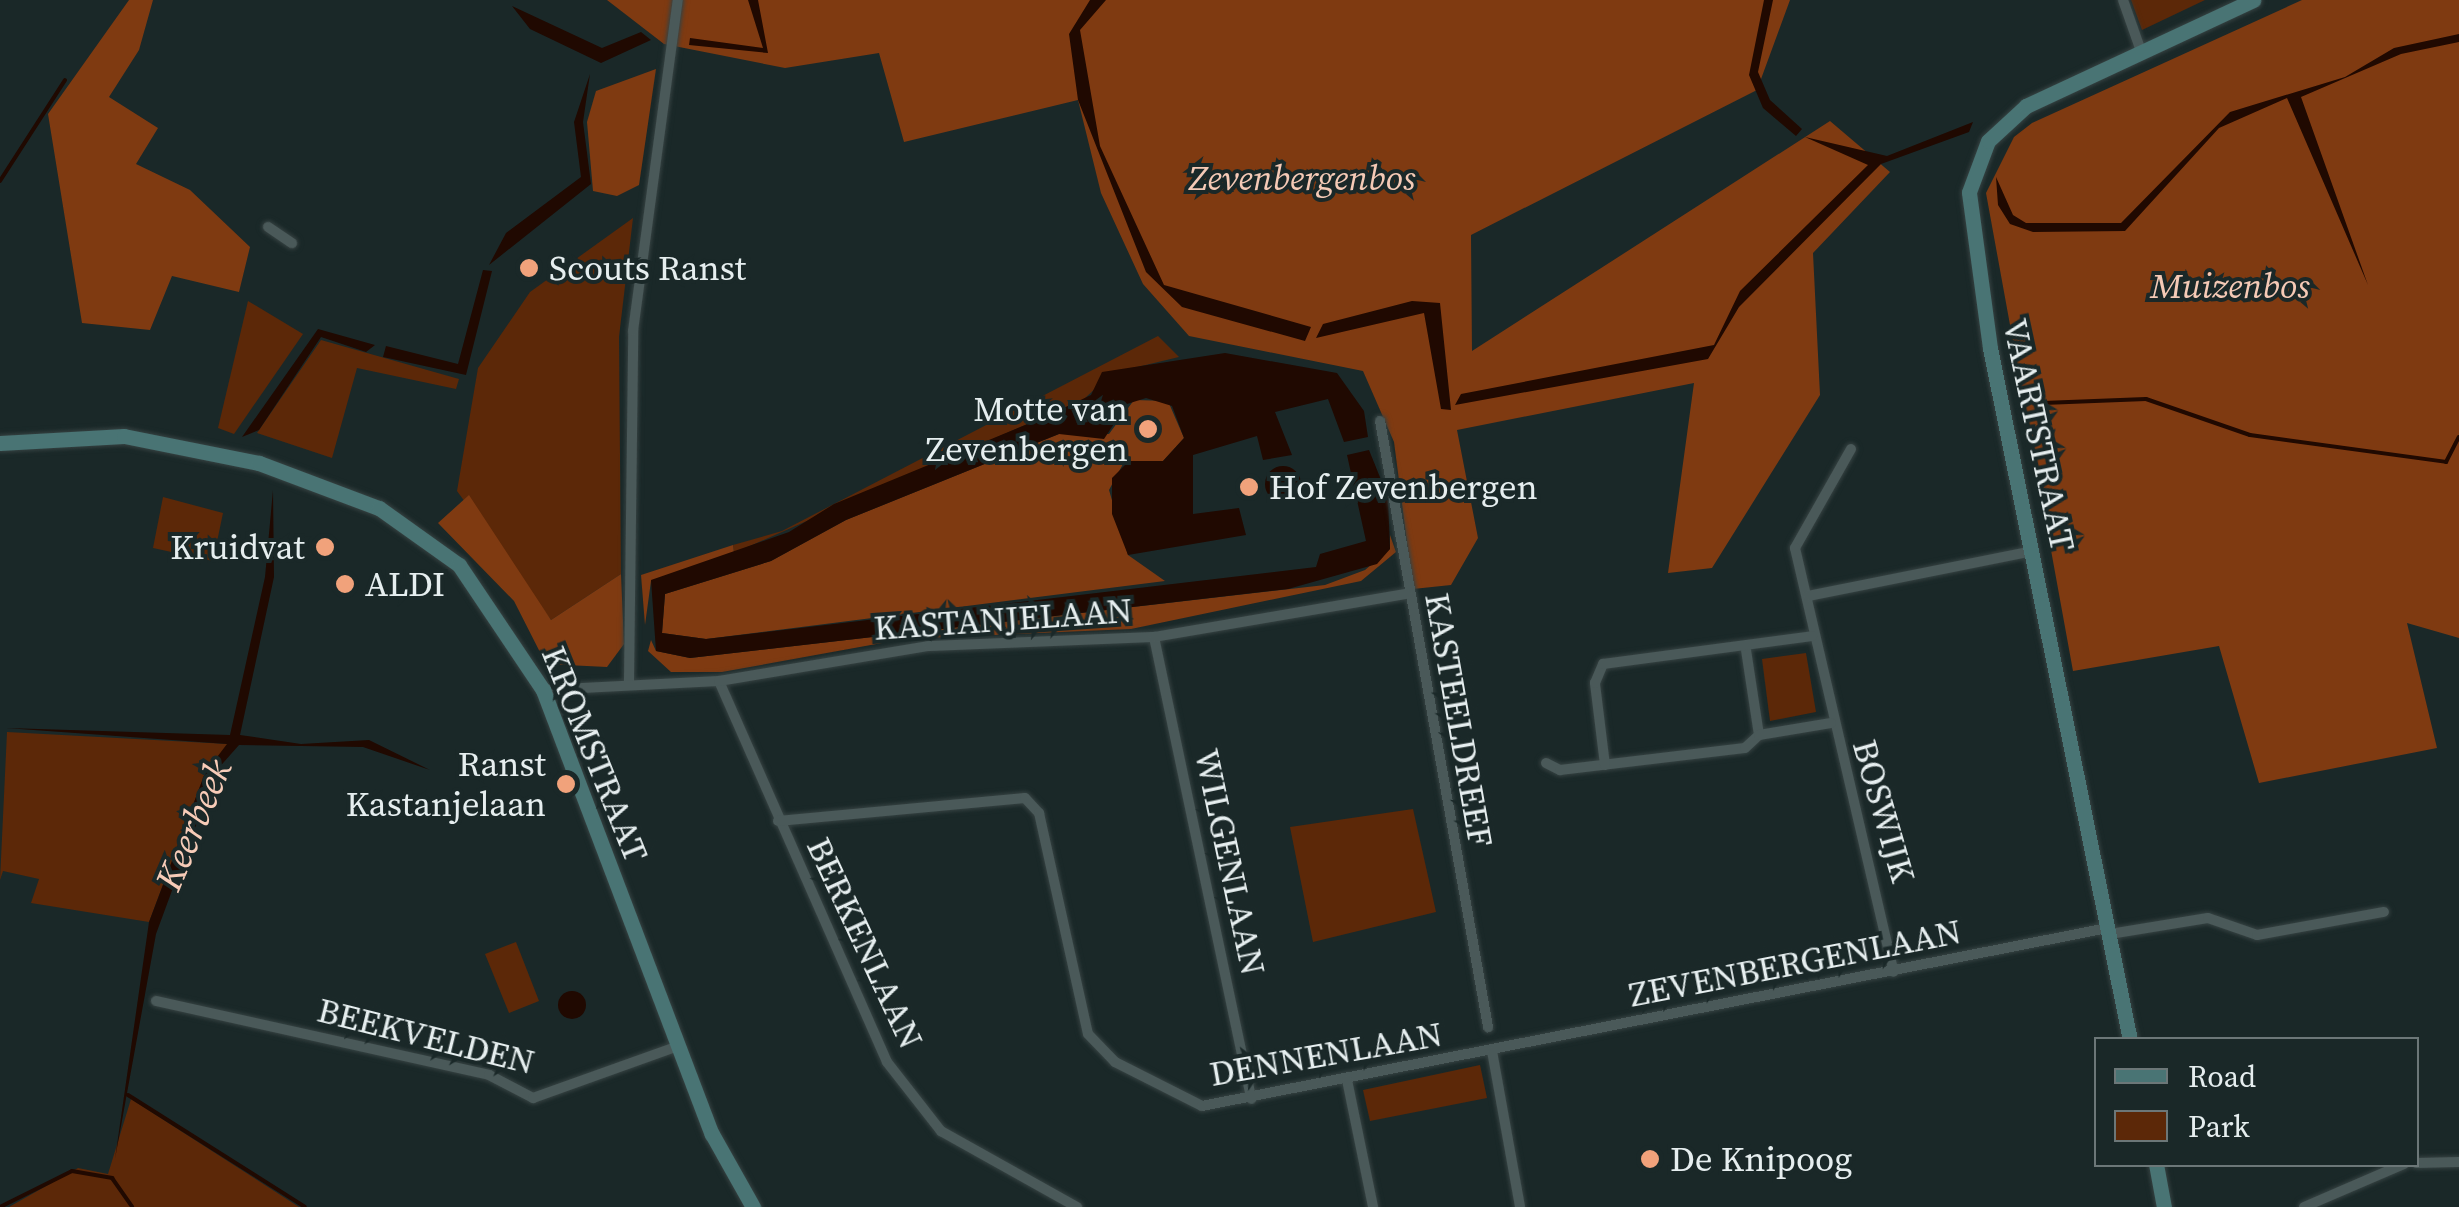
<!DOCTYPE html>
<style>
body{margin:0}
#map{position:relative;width:2459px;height:1207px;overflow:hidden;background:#1a2828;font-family:"Source Serif 4",serif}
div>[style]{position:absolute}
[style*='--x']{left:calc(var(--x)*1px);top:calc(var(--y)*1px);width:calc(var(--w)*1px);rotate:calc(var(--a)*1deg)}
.green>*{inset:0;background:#5c2808}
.forest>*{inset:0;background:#7f3a11}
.water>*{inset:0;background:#200901}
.round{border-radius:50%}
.stream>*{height:4px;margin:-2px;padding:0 2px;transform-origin:2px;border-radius:2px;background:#200901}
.roads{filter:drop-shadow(0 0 2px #364242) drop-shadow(0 0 2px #364242)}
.street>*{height:10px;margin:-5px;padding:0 5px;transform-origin:5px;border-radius:5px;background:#4a5959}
.secondary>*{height:15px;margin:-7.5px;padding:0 7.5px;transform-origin:7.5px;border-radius:7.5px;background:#497474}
.dots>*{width:28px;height:28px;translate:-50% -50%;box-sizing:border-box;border:5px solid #1a2828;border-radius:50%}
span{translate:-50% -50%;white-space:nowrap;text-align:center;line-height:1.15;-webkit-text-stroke:8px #1a2828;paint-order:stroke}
.park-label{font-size:35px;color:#f5cab6;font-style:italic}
.poi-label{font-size:35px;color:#e6eeef}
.left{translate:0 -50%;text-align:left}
.right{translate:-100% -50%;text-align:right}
.street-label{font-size:35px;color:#e6eeef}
.water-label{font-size:38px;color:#f7ccb8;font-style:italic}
.legend{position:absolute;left:2094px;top:1037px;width:325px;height:130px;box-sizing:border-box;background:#1a2828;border:2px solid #6c7778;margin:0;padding:12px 18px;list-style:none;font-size:30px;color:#e6eeef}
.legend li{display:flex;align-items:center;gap:20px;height:50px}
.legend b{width:50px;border:2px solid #6c7778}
</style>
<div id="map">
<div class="green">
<div style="clip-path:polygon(2131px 0,2205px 0,2142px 30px)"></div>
<div style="clip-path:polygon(633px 218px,619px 337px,621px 574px,551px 620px,457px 491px,478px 368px,530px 292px)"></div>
<div style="clip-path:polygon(248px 301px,303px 334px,234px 434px,218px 428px)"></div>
<div style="clip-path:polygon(1158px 336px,1179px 357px,1112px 373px,1084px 399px,734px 553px,733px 545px,782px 531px)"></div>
<div style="clip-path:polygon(321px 340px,459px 379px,456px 389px,357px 368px,332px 458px,257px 433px)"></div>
<div style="clip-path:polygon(163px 497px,223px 513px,213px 561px,153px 548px)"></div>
<div style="clip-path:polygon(1806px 653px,1816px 712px,1770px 721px,1762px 659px)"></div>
<div style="clip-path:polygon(7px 732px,228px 744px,205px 773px,149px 922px,31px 903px,39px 879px,3px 871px,0 880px)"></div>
<div style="clip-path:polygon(1413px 809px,1436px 912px,1313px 942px,1290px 827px)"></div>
<div style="clip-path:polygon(516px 942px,539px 1001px,509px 1013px,485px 954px)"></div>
<div style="clip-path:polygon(1480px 1065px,1487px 1098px,1370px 1121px,1363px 1090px)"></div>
<div style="clip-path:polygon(131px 1099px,299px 1207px,9px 1207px,78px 1168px,108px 1174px)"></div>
</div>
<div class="forest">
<div style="clip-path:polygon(129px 0,153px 0,139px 50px,109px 97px,158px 128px,136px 164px,190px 190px,250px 247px,239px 292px,172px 276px,150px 330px,82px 323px,48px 114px)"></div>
<div style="clip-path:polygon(607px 0,1790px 0,1757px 90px,1471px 235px,1472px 351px,1830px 121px,1890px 172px,1813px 253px,1820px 395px,1712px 568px,1668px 573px,1694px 383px,1457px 430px,1478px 538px,1451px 585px,1413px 589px,1394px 442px,1363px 371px,1189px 336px,1143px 284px,1101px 193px,1078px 100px,904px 142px,879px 53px,785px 68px,664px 44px)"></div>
<div style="clip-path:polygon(2302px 0,2459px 0,2459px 638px,2407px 623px,2437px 748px,2259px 783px,2219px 646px,2073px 671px,1986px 193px,2014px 137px,2032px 123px)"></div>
<div style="clip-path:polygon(656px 69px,639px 185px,617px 196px,593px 191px,587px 122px,596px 91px)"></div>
<div style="clip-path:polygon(1134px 400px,1168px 401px,1184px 438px,1163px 461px,1123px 464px,1109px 490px,1128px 555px,1165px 581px,706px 639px,662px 633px,665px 594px,771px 561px,846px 520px,1059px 434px,1109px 434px)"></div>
<div style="clip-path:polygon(469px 495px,551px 620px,621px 574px,624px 644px,607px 667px,546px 664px,514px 601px,438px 523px)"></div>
<div style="clip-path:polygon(1390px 535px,1396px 552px,1361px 581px,1131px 629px,904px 639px,722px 672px,671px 672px,648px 651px,651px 640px,656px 651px,690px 658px,1325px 585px,1365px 570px,1390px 549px)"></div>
<div style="clip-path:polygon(733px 545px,734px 553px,651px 581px,645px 625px,641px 575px)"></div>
</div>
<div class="water">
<div style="clip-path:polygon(748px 0,758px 0,768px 53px,689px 45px,690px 38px,763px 48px)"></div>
<div style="clip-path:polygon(1090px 0,1106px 0,1080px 30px,1100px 146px,1164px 285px,1311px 327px,1305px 341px,1182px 307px,1146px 272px,1078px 100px,1069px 34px)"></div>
<div style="clip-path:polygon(1764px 0,1773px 0,1758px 72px,1770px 100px,1802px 129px,1796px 136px,1763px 108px,1749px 75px)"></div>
<div style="clip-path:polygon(512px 6px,602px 48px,641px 32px,651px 40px,601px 63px,530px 29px)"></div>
<div style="clip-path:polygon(2459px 34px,2459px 42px,2401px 54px,2301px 97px,2368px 285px,2287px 98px,2219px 128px,2125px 231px,2033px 232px,2010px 224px,1998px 205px,1996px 177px,2013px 215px,2026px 223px,2121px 223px,2230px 112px,2345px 77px,2394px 48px)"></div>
<div style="clip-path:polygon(590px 74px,583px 122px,591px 184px,489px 265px,506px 233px,581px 177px,574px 122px)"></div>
<div style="clip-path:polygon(1973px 122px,1969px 132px,1881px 164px,1739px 307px,1708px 359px,1455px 405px,1461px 394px,1714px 345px,1740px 291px,1868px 165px,1805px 137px,1887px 156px)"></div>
<div style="clip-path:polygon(483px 270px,492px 271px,466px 375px,383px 357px,386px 346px,458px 364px)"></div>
<div style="clip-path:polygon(1412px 301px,1440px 303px,1451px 410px,1441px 409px,1424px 313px,1316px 338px,1323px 324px)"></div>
<div style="clip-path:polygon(318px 329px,375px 345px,366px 352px,321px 337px,259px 430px,242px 437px)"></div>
<div style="clip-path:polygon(1225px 353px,1337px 373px,1364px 411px,1368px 437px,1344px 442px,1328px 399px,1275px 412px,1292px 455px,1263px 460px,1257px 436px,1193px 455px,1193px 514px,1239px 508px,1246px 535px,1128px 555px,1112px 514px,1112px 478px,1129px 461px,1163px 461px,1184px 438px,1172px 406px,1146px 398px,1127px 404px,1104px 439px,1059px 434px,846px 520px,771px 561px,665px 594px,662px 633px,706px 639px,1316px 567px,1320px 554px,1366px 541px,1347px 455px,1369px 450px,1388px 497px,1390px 549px,1377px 564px,1288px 589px,690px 658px,656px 651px,651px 580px,789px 532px,834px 504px,1047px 416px,1091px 395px,1102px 372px)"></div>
<div class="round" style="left:1265px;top:466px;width:36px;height:36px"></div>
<div style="clip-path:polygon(273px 490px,274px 577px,240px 735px,301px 744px,369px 740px,430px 770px,363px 747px,239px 745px,216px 771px,156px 934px,115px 1159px,149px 922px,205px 773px,227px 744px,6px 728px,230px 735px,265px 577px)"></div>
<div class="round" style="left:558px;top:991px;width:28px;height:28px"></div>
</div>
<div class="stream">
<div style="--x:0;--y:181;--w:120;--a:-57.2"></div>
<div style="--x:2043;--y:403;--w:103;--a:-2.2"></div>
<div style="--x:2146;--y:399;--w:110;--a:19.1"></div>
<div style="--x:2250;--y:435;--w:198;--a:7.8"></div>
<div style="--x:2446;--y:462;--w:28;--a:-63"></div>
<div style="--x:128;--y:1095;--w:209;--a:32.3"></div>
<div style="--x:0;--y:1207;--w:80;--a:-26.6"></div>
<div style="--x:72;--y:1171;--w:41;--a:9.9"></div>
<div style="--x:112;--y:1178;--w:35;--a:55"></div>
</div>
<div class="roads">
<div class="street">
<div style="--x:2123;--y:0;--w:54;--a:70.6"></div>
<div style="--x:268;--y:227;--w:29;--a:34"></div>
<div style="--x:1380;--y:421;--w:616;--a:79.89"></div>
<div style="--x:1851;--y:449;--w:114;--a:119.5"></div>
<div style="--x:1795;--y:548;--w:435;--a:76.9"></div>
<div style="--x:1808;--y:596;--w:229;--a:-11.3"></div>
<div style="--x:1154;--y:637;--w:472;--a:78.1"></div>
<div style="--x:1746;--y:650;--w:86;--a:81.3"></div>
<div style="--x:629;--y:681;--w:350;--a:-89.3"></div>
<div style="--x:633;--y:331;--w:334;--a:-82.3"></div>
<div style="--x:719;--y:681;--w:416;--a:66.2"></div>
<div style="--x:887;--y:1062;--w:88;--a:52"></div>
<div style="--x:941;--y:1131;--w:156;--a:29.2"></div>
<div style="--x:543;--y:690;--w:176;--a:-2.9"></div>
<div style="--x:719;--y:681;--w:213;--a:-9.5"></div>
<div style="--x:929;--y:646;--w:225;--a:-2.3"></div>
<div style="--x:1154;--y:637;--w:256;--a:-9.7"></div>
<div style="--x:1546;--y:763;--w:16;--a:27"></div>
<div style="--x:1560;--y:770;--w:186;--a:-6.8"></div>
<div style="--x:1745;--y:748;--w:19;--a:-43"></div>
<div style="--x:1759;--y:735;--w:73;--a:-9.5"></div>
<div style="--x:1605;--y:765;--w:83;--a:-97"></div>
<div style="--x:1595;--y:683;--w:21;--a:-67"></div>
<div style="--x:1603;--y:664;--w:211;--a:-7.6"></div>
<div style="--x:778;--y:821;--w:248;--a:-5.3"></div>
<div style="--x:1025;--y:798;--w:21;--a:47"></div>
<div style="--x:1039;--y:813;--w:226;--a:77.5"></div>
<div style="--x:1088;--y:1034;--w:39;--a:46"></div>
<div style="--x:1115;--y:1062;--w:97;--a:26.8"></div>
<div style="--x:1202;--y:1106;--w:923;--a:-11.12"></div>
<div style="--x:2110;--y:934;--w:99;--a:-9.3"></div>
<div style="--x:2208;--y:918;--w:52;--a:19.1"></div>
<div style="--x:2257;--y:935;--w:129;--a:-10.3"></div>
<div style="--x:156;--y:1001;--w:341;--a:12.5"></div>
<div style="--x:489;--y:1075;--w:50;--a:27.6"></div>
<div style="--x:533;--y:1098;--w:154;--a:-19.7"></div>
<div style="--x:1492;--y:1051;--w:158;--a:79.8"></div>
<div style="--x:1347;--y:1080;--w:130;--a:78.4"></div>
<div style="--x:2416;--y:1163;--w:43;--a:-1.3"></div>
<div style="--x:2304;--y:1207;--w:109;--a:-23.3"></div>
</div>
<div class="secondary">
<div style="--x:0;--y:443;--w:124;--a:-3.2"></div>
<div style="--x:124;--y:436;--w:138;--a:11.3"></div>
<div style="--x:259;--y:463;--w:128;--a:20.6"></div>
<div style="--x:379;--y:508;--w:98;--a:35.5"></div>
<div style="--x:459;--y:565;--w:151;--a:56.1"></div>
<div style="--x:543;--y:690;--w:475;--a:69.2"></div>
<div style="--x:712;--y:1134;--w:84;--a:60.7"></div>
<div style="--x:2130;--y:1040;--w:706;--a:-101.44"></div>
<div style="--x:1990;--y:348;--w:157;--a:-97.7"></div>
<div style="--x:1969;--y:192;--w:54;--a:-69.6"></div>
<div style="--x:1988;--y:141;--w:52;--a:-42.6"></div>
<div style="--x:2026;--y:106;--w:251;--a:-25"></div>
<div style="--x:2156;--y:1164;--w:44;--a:79.5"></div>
</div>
</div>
<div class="dots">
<div style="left:529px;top:268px;background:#f1a27b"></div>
<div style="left:1148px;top:429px;background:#f1a27b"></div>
<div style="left:1249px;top:487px;background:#f1a27b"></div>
<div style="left:325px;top:547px;background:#f1a27b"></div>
<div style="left:345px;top:584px;background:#f1a27b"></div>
<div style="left:566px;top:784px;background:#f1a27b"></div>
<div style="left:1650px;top:1159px;background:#f1a27b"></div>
</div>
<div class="park-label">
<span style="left:1302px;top:178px">Zevenbergenbos</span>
<span style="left:2230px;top:286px">Muizenbos</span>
</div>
<div class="poi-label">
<span class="left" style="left:549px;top:268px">Scouts Ranst</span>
<span class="right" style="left:1128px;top:429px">Motte van<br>Zevenbergen</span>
<span class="left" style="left:1269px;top:487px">Hof Zevenbergen</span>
<span class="right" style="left:305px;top:547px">Kruidvat</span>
<span class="left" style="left:365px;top:584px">ALDI</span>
<span class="right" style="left:546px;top:784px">Ranst<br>Kastanjelaan</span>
<span class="left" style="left:1670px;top:1159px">De Knipoog</span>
</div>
<div class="street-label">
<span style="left:2039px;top:435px;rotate:78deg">VAARTSTRAAT</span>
<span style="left:1003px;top:619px;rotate:-4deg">KASTANJELAAN</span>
<span style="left:1459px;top:720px;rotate:80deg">KASTEELDREEF</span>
<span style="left:595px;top:754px;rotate:68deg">KROMSTRAAT</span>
<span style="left:1884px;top:811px;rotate:74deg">BOSWIJK</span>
<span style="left:1230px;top:862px;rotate:78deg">WILGENLAAN</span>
<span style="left:865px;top:943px;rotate:65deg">BERKENLAAN</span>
<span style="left:1795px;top:963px;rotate:-11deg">ZEVENBERGENLAAN</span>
<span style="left:426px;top:1036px;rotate:14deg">BEEKVELDEN</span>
<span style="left:1326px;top:1054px;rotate:-10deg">DENNENLAAN</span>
</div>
<div class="water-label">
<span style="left:194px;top:825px;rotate:-67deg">Keerbeek</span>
</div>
<ul class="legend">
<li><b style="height:12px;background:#497474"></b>Road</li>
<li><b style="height:28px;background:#5c2808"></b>Park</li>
</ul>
</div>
